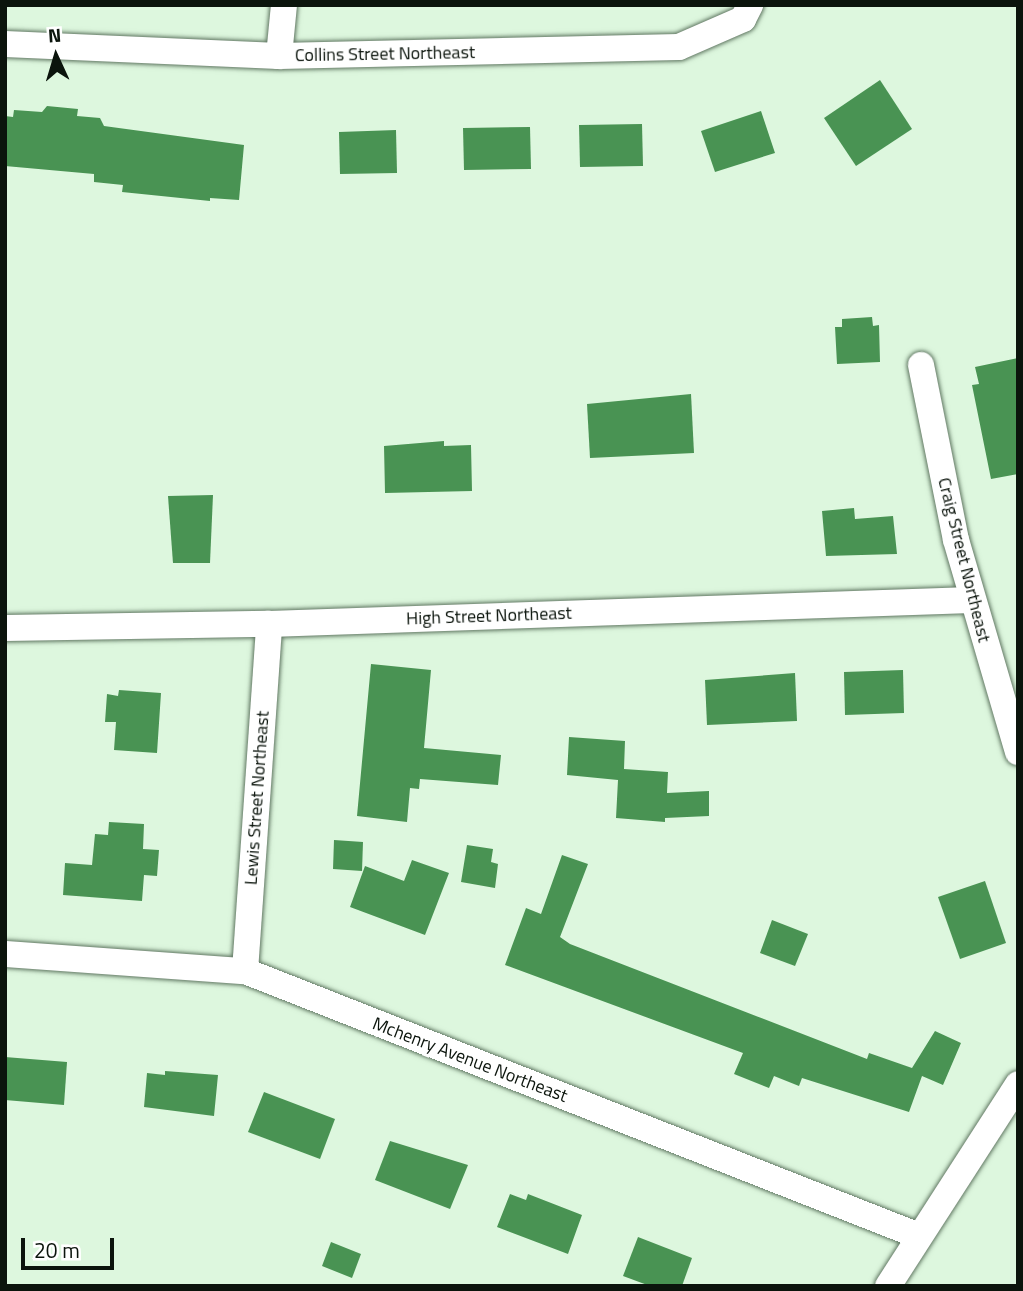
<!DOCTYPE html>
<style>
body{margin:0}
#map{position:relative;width:1023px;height:1291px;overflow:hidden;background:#ddf7de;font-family:"Titillium Web",sans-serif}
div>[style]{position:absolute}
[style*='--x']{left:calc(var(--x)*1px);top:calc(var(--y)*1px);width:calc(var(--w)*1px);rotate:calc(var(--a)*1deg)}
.building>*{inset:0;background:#499353}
.roads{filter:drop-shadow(0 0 2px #617863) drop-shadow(0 0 2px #617863)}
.minor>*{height:26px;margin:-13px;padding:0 13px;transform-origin:13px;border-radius:13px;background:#fff}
span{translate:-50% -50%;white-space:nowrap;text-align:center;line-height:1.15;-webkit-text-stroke:6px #fff;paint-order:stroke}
.street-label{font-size:18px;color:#0b140c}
.frame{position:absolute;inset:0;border:7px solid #0b140c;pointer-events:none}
.north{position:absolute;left:21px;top:21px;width:70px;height:70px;-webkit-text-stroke:5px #fff;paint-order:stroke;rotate:356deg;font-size:19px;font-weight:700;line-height:28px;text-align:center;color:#0b140c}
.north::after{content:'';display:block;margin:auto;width:24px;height:32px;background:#0b140c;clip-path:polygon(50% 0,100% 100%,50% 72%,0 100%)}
.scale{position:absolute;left:21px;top:1238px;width:93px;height:32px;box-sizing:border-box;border:4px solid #0b140c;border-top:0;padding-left:9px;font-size:21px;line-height:24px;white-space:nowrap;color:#0b140c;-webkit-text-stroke:5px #fff;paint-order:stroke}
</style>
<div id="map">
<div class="building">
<div style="clip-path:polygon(880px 80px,912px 129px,856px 166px,824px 118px)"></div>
<div style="clip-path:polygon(47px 106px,78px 109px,77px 116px,100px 118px,104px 126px,244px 145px,239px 200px,210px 198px,210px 201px,122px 192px,123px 185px,94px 182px,94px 174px,5px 166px,5px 116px,13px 117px,14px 110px,42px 112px)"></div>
<div style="clip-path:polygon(761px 111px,775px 153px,715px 172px,701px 131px)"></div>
<div style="clip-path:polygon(642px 124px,643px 166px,580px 167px,579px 125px)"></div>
<div style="clip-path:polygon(530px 127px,531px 169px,464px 170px,463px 128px)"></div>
<div style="clip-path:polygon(396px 130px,397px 173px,340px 174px,339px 132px)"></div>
<div style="clip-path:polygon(872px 317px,873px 326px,879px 325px,880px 362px,837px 364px,835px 327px,842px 327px,842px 319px)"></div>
<div style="clip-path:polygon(1018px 358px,1018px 474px,991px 479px,972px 385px,979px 384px,975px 367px)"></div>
<div style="clip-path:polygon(691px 394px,694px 453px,590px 458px,587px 404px)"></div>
<div style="clip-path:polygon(444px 441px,444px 446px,471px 445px,472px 491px,385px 493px,384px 446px)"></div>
<div style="clip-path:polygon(213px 495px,210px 563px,173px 563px,168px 496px)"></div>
<div style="clip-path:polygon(854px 508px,855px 519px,893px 516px,897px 554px,826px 556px,822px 511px)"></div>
<div style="clip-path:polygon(371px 664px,431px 670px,424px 748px,501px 755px,498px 785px,420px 779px,419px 789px,410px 788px,407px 822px,357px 816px)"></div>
<div style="clip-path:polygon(903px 670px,904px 713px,845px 715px,844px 672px)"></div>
<div style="clip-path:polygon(795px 673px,797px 721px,707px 725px,705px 680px)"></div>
<div style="clip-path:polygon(119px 690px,161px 693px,157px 753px,114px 750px,116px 722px,105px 722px,107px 694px,118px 696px)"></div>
<div style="clip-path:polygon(569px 737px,625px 741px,624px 769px,668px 772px,667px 793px,709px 791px,709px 816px,665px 818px,665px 822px,616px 818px,618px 780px,567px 775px)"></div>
<div style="clip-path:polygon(109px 822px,144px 824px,143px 849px,159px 850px,157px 876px,144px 875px,142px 901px,63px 895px,65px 863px,92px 865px,95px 834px,108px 835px)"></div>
<div style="clip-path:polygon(334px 840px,363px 842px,362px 871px,333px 869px)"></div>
<div style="clip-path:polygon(467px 845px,493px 849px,491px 862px,498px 864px,495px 888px,461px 882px)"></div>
<div style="clip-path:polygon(562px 855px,588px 864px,560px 937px,570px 944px,867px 1059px,869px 1053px,912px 1068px,935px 1031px,961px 1043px,943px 1085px,922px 1076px,909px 1112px,802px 1078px,799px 1086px,774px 1076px,769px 1088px,734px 1074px,743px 1053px,505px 965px,526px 908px,541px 914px)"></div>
<div style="clip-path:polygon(412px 860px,449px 873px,425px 935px,350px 907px,365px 866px,404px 881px)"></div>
<div style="clip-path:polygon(985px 881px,1006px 943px,960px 959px,938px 897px)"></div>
<div style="clip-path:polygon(772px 920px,808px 934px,795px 966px,760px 953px)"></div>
<div style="clip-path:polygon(5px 1057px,67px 1062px,64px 1105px,5px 1100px)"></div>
<div style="clip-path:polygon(165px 1071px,218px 1075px,214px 1116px,144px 1107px,147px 1073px,165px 1075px)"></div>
<div style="clip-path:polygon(264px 1092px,335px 1119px,320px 1159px,248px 1132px)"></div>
<div style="clip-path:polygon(390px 1141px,468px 1165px,450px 1209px,375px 1180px)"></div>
<div style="clip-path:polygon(510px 1194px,526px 1200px,528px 1194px,582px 1215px,568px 1254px,497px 1227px)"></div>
<div style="clip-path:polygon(638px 1237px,692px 1258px,682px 1286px,650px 1286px,623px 1276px)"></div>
<div style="clip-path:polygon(331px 1242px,361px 1254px,352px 1278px,322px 1266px)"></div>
</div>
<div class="roads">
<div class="minor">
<div style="--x:5;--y:44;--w:274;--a:2.5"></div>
<div style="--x:279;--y:56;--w:400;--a:-1.3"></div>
<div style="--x:679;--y:47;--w:70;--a:-23.6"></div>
<div style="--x:743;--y:19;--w:16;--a:-63"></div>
<div style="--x:279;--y:56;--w:51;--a:-84.4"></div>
<div style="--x:921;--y:365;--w:178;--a:78.7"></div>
<div style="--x:956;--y:540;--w:221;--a:73.7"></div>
<div style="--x:5;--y:628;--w:264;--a:-0.9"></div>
<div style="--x:269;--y:624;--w:703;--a:-1.96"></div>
<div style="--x:5;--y:954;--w:241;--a:4.1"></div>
<div style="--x:245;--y:971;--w:724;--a:21.46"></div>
<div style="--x:245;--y:971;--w:348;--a:-86"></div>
<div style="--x:888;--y:1286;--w:240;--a:-57.2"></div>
</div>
</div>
<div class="street-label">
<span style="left:385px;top:54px;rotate:-1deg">Collins Street Northeast</span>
<span style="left:964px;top:560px;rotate:76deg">Craig Street Northeast</span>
<span style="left:489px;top:616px;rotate:-2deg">High Street Northeast</span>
<span style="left:257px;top:798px;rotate:-86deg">Lewis Street Northeast</span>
<span style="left:470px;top:1060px;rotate:21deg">Mchenry Avenue Northeast</span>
</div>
<div class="frame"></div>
<div class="north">N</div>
<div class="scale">20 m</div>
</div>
